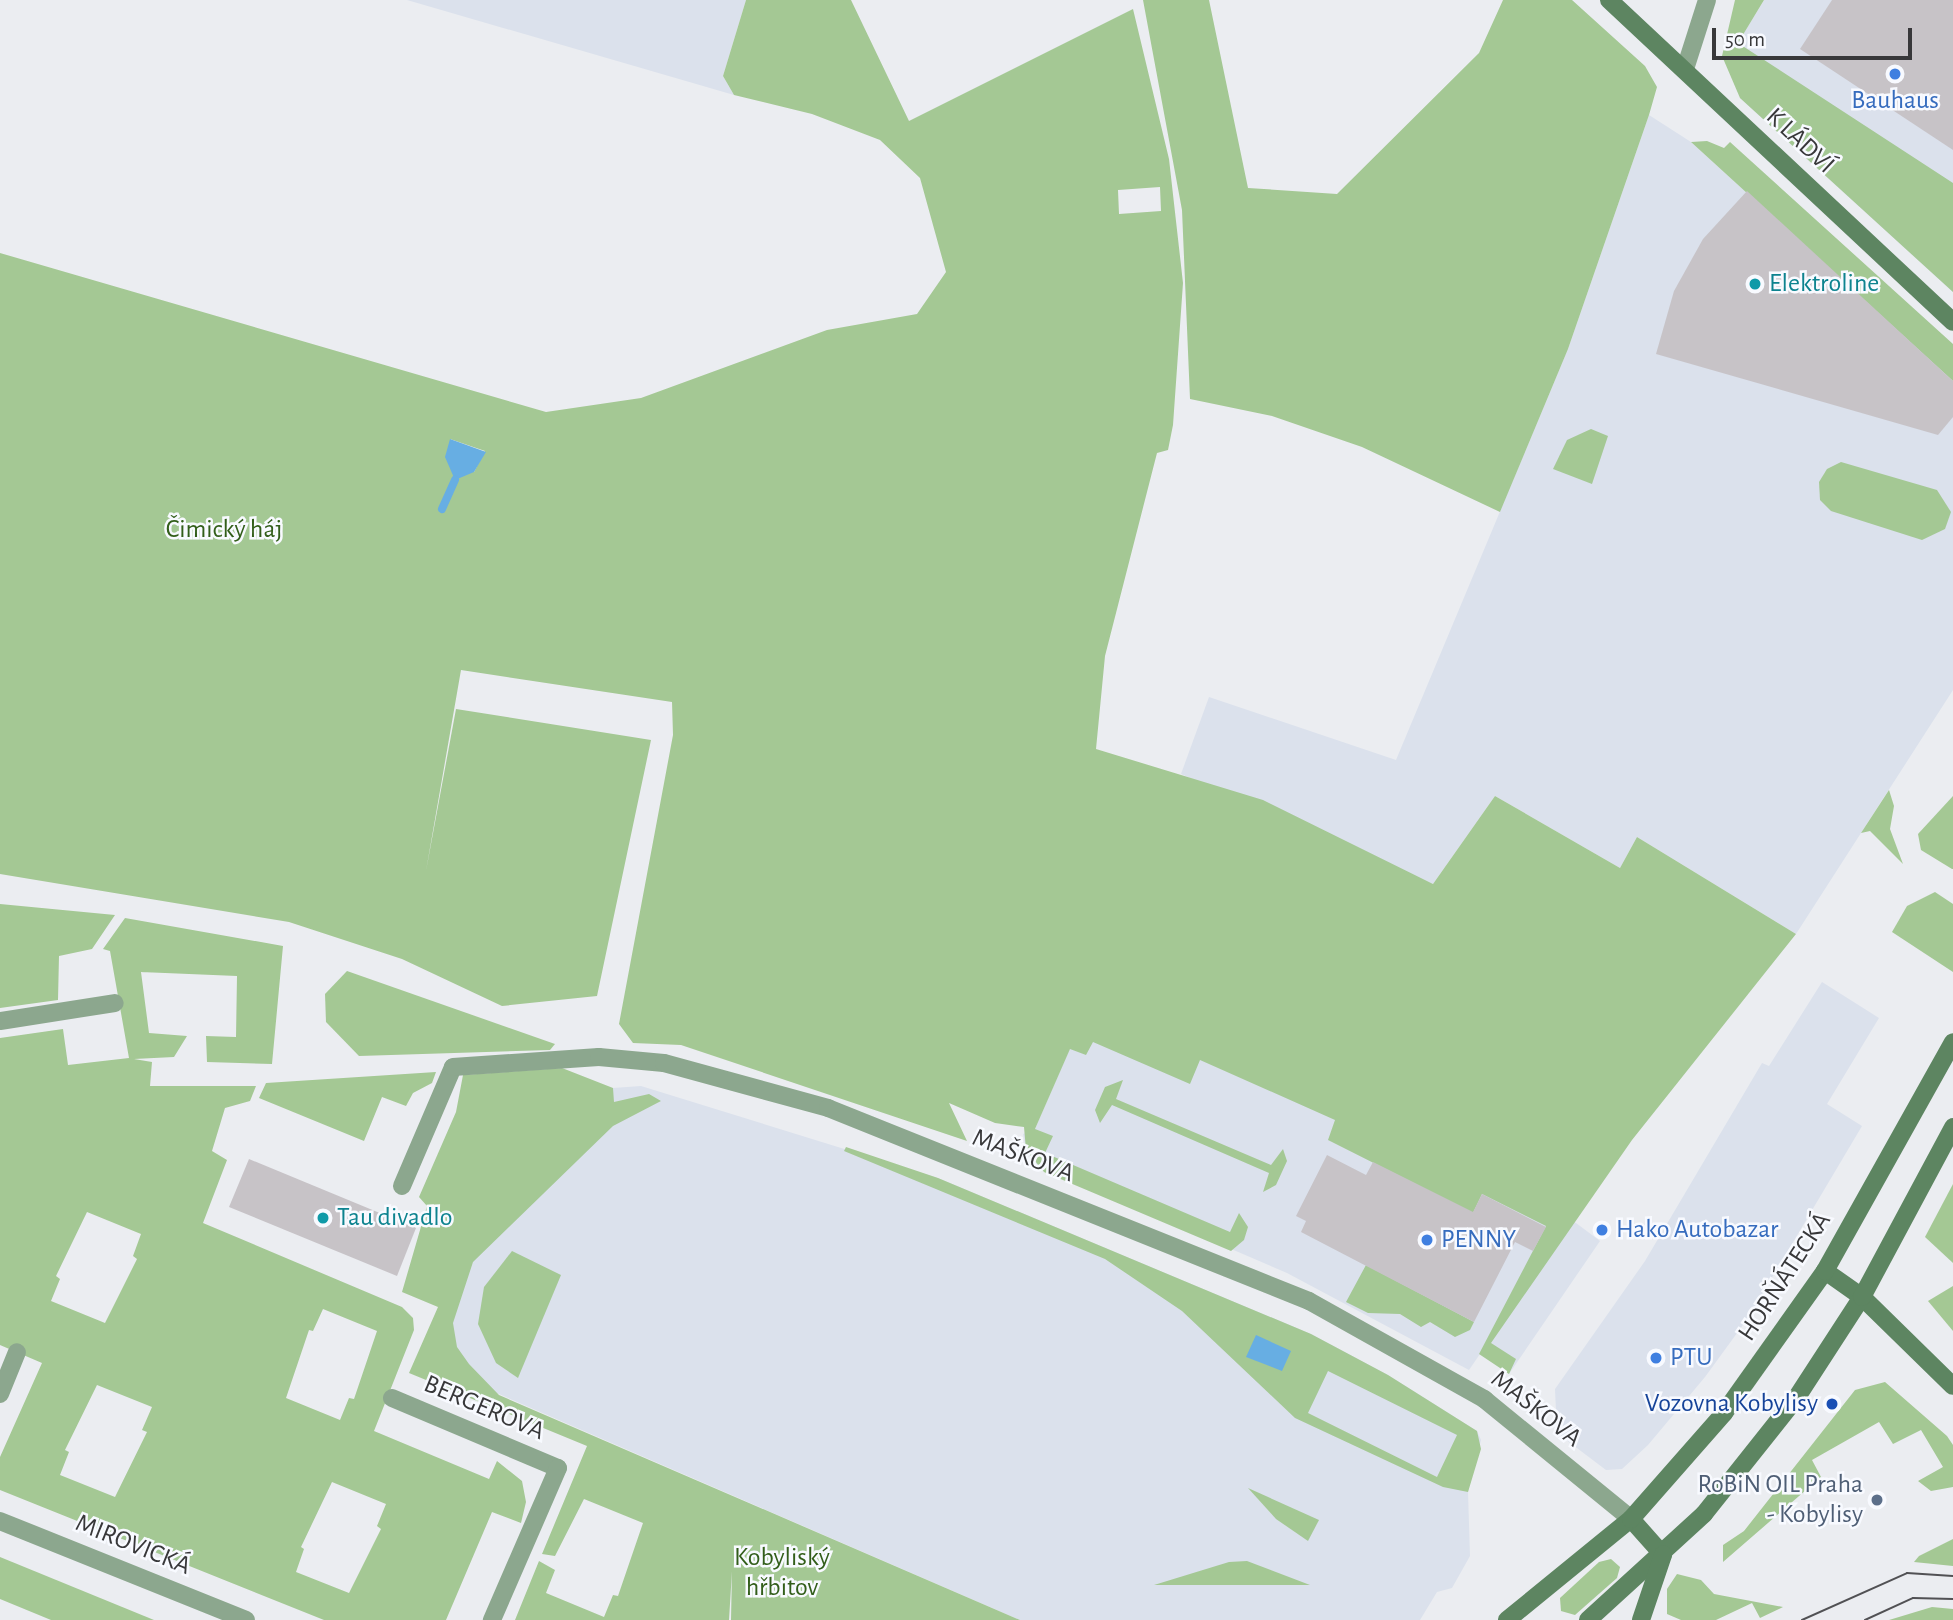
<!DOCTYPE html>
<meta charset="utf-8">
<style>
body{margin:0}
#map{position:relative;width:1953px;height:1620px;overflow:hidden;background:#ebedf1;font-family:"Alegreya Sans",sans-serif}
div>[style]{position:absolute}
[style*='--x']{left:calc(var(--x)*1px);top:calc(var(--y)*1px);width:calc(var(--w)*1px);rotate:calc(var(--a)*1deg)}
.built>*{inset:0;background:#dbe1ec}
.green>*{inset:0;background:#a4c894}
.water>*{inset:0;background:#67aee3}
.stream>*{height:8px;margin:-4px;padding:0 4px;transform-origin:4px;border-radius:4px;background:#67aee3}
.building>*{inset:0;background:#c7c3c7}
.street>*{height:18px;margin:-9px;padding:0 9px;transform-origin:9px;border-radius:9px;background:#8ca78e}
.secondary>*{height:18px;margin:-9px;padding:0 9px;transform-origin:9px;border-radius:9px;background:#5d8561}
.tram>*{height:2px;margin:-1px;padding:0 1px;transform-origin:1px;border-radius:1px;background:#515154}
.dots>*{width:19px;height:19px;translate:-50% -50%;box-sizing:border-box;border:4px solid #f8faff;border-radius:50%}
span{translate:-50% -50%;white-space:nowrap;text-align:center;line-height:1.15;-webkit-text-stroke:5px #f8faff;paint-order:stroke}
.shop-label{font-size:26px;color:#366cbe}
.left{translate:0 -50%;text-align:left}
.street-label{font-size:26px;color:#38383a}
.culture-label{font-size:26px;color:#0d838f}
.park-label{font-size:26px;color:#325e1a}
.transit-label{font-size:26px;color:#164399}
.right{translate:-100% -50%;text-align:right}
.service-label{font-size:26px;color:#4e5e75}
.scale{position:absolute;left:1712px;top:28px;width:200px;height:32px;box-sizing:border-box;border:4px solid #38383a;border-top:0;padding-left:9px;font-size:21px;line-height:24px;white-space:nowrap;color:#38383a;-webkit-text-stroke:5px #f8faff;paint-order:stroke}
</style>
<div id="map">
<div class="built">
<div style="clip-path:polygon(407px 0,746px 0,723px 76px,734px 95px)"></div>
<div style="clip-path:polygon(1764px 0,1953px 0,1953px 292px,1740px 98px,1738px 43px)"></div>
<div style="clip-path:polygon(1649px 115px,1691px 142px,1953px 381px,1953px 690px,1796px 934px,1637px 837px,1620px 868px,1495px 796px,1433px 884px,1181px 774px,1209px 697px,1396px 760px,1568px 349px)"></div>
<div style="clip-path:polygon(1822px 982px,1879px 1018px,1827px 1104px,1862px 1126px,1748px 1318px,1705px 1377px,1648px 1445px,1622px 1469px,1606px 1470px,1557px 1433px,1555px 1389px,1645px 1261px,1762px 1063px,1769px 1066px)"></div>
<div style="clip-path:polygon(1093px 1041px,1195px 1057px,1576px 1223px,1600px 1241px,1509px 1374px,1480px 1354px,1469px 1370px,1287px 1273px,1038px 1166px,1026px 1150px,1023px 1134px,1035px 1129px,1070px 1048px)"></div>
<div style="clip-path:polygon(641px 1086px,938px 1178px,1311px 1334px,1388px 1375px,1477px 1431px,1481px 1440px,1468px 1492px,1470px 1556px,1452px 1588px,1437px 1592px,1420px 1620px,1020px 1620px,478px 1385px,443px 1332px,491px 1218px,613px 1088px)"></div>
</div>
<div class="green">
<div style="clip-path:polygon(evenodd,746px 0,851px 0,909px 121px,1133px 9px,1169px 159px,1183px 283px,1173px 425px,1168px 450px,1157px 453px,1105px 656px,1096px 749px,1263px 800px,1433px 884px,1495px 796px,1620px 868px,1637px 837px,1796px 934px,1632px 1140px,1491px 1343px,1516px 1359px,1509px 1374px,1479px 1354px,1546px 1226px,1482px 1194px,1473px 1213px,1328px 1140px,1335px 1120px,1200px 1060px,1190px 1084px,1093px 1042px,1086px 1055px,1070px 1049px,1035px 1129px,1053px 1136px,1045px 1153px,1230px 1232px,1239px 1213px,1248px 1227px,1244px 1240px,1231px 1251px,1044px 1172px,1026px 1150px,1024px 1127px,995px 1123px,949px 1103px,967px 1141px,681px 1045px,633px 1043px,619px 1024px,673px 735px,672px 702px,461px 670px,426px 871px,456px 709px,651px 740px,597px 996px,502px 1006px,402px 959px,289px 922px,0 874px,0 253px,546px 412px,641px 398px,827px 330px,917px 314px,946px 272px,920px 178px,880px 140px,812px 114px,734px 95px,723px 76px,746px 0,1160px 187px,1161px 211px,1119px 214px,1118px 190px,1160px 187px,746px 0,450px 439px,485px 451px,474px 472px,450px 439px)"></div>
<div style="clip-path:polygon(1143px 0,1209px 0,1248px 188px,1337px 194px,1479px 53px,1503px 0,1572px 0,1645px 66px,1657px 87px,1649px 115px,1568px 349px,1500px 512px,1362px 447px,1272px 416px,1190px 399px,1182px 210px)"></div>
<div style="clip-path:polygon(1735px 0,1764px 0,1738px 43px,1953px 183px,1953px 292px,1740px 98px,1722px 56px)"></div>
<div style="clip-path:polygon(1707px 141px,1724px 148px,1730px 142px,1953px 344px,1953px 381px,1691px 142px)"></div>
<div style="clip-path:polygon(1591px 429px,1608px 436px,1592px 484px,1553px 469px,1567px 440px)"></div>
<div style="clip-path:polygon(1841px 462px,1937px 490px,1951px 512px,1945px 529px,1922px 540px,1831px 511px,1820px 500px,1819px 482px,1827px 469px)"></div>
<div style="clip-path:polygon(1889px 790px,1894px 806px,1890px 829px,1903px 864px,1870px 831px,1861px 833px)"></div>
<div style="clip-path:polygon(1953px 796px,1953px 869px,1952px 869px,1921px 850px,1918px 834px)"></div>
<div style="clip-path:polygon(1935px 892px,1953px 904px,1953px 972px,1892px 932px,1907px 906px)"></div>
<div style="clip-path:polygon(0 904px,115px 915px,92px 949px,59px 956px,58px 1000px,0 1008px)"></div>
<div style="clip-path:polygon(evenodd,125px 918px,283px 946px,272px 1064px,207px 1062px,206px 1036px,236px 1037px,237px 976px,141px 972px,149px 1033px,187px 1036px,174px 1057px,134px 1059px,152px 1062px,150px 1086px,256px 1086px,250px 1101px,225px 1108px,212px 1151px,227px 1160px,203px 1223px,402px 1307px,413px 1318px,414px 1330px,374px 1431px,489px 1479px,497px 1461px,522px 1481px,526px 1502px,521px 1523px,492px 1512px,446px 1620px,324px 1620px,0 1490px,0 1457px,42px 1363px,0 1345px,0 1038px,63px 1029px,68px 1065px,129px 1058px,110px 951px,103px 949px,125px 918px,87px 1212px,141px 1234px,133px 1256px,137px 1259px,105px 1323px,51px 1301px,60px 1279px,56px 1276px,87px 1212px,125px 918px,323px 1309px,377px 1331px,354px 1399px,349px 1398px,340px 1420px,286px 1398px,309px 1330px,313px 1331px,323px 1309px,125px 918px,97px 1385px,152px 1407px,142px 1430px,147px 1432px,115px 1497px,60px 1475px,69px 1452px,65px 1450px,97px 1385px,125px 918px,332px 1482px,386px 1504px,377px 1526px,381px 1529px,349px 1593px,296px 1572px,304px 1549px,301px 1547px,332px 1482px)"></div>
<div style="clip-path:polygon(347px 971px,555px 1044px,550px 1050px,359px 1056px,326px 1022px,325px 994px)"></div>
<div style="clip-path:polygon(562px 1068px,613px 1088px,614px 1102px,649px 1094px,661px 1101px,613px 1126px,473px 1262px,453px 1323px,457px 1347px,469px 1364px,499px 1395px,1020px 1620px,731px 1620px,732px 1571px,729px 1620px,515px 1620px,539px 1561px,555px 1570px,546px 1593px,604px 1617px,613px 1595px,618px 1596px,643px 1523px,584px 1499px,555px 1556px,542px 1554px,587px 1446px,409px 1373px,438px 1307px,402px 1292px,427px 1206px,419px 1197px,456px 1112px,463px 1075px)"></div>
<div style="clip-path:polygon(436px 1072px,432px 1083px,413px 1093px,406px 1106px,382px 1097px,364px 1141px,259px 1098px,266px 1083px)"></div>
<div style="clip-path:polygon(1123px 1080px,1116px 1099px,1271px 1165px,1283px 1149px,1287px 1161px,1276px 1185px,1263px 1192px,1269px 1173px,1112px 1105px,1100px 1123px,1095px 1110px,1105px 1087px)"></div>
<div style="clip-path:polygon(evenodd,846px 1147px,938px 1178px,1311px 1334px,1388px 1375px,1477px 1431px,1481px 1449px,1468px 1492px,1443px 1487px,1295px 1418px,1182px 1311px,1105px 1259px,844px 1151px,846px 1147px,1328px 1371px,1457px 1435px,1437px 1477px,1308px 1413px,1328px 1371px)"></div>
<div style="clip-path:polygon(1953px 1184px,1953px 1263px,1925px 1237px)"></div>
<div style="clip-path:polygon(512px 1251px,561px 1275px,518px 1378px,496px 1363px,478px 1324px,484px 1287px)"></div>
<div style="clip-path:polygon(1366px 1265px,1474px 1322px,1470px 1330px,1455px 1337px,1430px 1322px,1421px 1327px,1400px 1314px,1368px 1313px,1346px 1302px)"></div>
<div style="clip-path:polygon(1953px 1286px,1953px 1331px,1928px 1301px)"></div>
<div style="clip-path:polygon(1885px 1382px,1947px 1436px,1953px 1445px,1953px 1487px,1931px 1491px,1918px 1481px,1943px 1467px,1921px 1430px,1893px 1444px,1879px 1422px,1812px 1460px,1821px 1477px,1723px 1562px,1723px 1545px,1744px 1531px,1855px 1390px)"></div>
<div style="clip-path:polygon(1248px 1488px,1319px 1520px,1308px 1541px,1276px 1519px)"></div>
<div style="clip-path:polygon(1953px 1539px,1953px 1566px,1914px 1562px,1919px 1556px)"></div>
<div style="clip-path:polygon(0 1557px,154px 1620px,51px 1620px,0 1599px)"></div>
<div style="clip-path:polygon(1611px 1559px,1620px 1567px,1617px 1578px,1575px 1615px,1561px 1611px,1560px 1598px,1599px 1562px)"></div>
<div style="clip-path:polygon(1247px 1561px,1310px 1585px,1154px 1585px,1229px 1562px)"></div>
<div style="clip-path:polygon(1677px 1574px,1701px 1580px,1714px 1594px,1783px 1607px,1760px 1618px,1752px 1603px,1716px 1620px,1681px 1620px,1667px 1614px,1667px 1589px)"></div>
<div style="clip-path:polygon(1932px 1607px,1953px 1609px,1953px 1620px,1889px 1620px)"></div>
</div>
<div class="water">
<div style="clip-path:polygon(450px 439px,486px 452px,474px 472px,455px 480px,445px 457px)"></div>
<div style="clip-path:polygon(1256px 1335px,1291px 1351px,1282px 1371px,1246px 1357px)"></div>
</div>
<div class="stream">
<div style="--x:442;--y:509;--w:32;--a:-66"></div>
</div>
<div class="building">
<div style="clip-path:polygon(1832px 0,1953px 0,1953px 150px,1800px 49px)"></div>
<div style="clip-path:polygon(1747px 191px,1953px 381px,1953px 417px,1938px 435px,1656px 354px,1674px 291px,1703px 239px)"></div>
<div style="clip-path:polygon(1327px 1155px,1366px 1175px,1373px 1162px,1473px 1212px,1482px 1194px,1546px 1227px,1533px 1251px,1515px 1242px,1474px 1322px,1301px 1232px,1306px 1221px,1296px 1216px)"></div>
<div style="clip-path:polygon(249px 1159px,416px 1228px,397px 1276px,229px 1207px)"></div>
</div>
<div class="street">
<div style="--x:1685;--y:69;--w:72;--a:-72.3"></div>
<div style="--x:0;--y:1021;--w:116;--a:-8.9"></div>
<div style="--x:402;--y:1186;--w:129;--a:-66.8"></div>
<div style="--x:453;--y:1067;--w:146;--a:-3.9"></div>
<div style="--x:599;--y:1057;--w:65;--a:5.3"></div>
<div style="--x:664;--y:1063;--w:170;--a:15.3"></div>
<div style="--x:828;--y:1108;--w:518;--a:21.86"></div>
<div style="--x:1309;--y:1301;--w:201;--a:29.2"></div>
<div style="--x:1484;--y:1399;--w:190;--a:39.2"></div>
<div style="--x:0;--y:1394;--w:45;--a:-68"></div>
<div style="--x:392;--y:1398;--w:180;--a:22.9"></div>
<div style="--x:558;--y:1468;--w:166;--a:113.5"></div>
<div style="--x:0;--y:1521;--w:265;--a:21.9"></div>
</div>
<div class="secondary">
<div style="--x:1609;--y:0;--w:471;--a:43.1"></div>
<div style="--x:1825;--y:1271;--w:45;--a:35.1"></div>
<div style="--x:1862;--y:1297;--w:127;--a:44.4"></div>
<div style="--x:1631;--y:1519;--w:48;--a:48.4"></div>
<div style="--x:1507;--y:1620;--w:160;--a:-39.2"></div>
<div style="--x:1631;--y:1519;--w:141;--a:-48.7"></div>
<div style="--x:1724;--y:1413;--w:174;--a:-54.6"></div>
<div style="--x:1825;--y:1271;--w:262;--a:-60.8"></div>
<div style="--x:1588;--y:1620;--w:157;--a:-42.4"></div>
<div style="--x:1704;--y:1514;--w:149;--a:-51.5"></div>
<div style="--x:1797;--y:1397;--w:119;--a:-57"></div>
<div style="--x:1862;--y:1297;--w:193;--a:-61.8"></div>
<div style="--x:1641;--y:1620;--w:69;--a:-71.3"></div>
</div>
<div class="tram">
<div style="--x:1802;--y:1620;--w:115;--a:-24.1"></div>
<div style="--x:1907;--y:1573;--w:46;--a:3.7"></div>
<div style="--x:1865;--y:1620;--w:53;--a:-24.6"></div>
<div style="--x:1913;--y:1598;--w:40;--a:1.4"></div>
</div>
<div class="dots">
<div style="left:1895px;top:74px;background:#3f7fe0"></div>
<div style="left:1755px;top:284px;background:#0f9aa8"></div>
<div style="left:323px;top:1218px;background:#0f9aa8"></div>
<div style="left:1602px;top:1230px;background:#3f7fe0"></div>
<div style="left:1427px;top:1240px;background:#3f7fe0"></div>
<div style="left:1656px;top:1358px;background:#3f7fe0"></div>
<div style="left:1832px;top:1404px;background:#1a4fb4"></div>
<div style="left:1877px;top:1500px;background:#5c6f8a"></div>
</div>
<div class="shop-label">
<span style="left:1895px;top:101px">Bauhaus</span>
<span class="left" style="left:1616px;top:1230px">Hako Autobazar</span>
<span class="left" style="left:1441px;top:1240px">PENNY</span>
<span class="left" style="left:1670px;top:1358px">PTU</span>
</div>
<div class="street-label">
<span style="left:1800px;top:141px;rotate:43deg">K LÁDVÍ</span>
<span style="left:1023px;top:1156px;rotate:21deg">MAŠKOVA</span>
<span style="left:1785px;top:1277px;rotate:-57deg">HORŇÁTECKÁ</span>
<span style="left:484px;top:1408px;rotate:23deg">BERGEROVA</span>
<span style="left:1536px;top:1409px;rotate:38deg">MAŠKOVA</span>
<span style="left:133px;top:1545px;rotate:22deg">MIROVICKÁ</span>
</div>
<div class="culture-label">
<span class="left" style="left:1769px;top:284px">Elektroline</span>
<span class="left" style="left:337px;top:1218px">Tau divadlo</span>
</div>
<div class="park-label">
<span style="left:224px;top:530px">Čimický háj</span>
<span style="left:782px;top:1573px">Kobyliský<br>hřbitov</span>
</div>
<div class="transit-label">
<span class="right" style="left:1818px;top:1404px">Vozovna Kobylisy</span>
</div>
<div class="service-label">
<span class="right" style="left:1863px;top:1500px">RoBiN OIL Praha<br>- Kobylisy</span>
</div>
<div class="scale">50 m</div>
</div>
